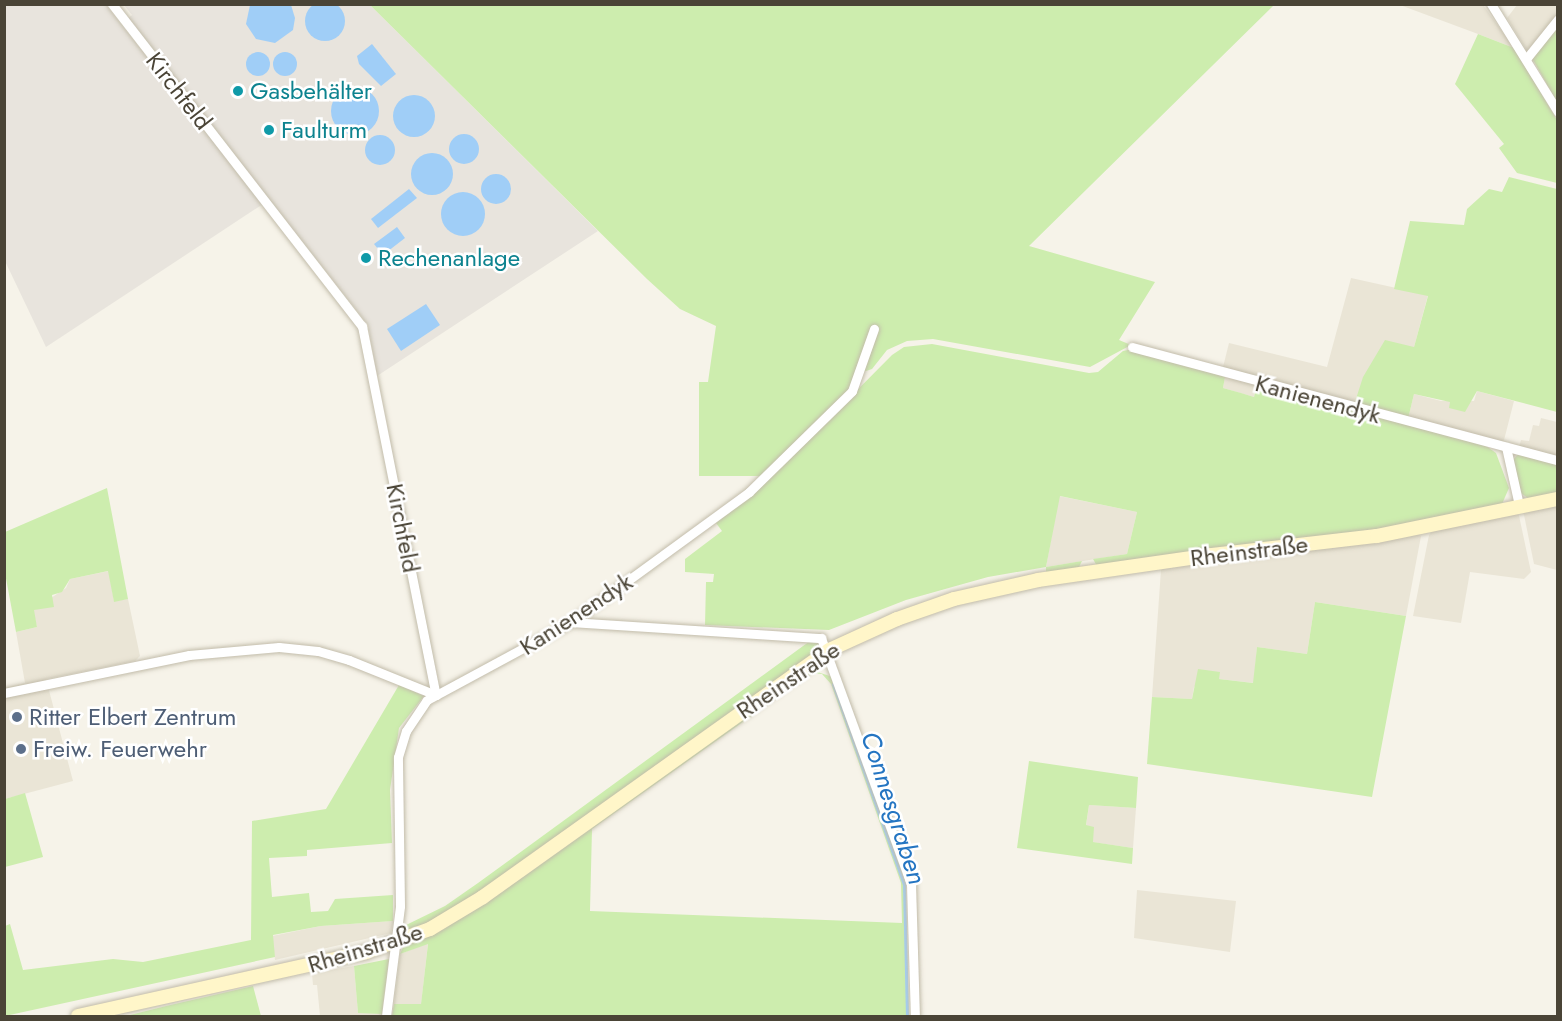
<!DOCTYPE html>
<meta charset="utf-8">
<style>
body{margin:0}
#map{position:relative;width:1562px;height:1021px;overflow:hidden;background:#f6f3e9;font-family:Jost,sans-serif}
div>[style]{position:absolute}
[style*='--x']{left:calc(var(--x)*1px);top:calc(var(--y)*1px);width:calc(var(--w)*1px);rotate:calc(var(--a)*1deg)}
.residential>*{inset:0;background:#eae5d6}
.industrial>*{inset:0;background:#e8e4dd}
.green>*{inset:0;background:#cdedae}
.water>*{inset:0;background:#a0cef7}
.round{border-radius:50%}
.stream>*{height:3px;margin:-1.5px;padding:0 1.5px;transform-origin:1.5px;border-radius:1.5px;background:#a0cef7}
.roads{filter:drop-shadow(0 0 2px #c2bcaa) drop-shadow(0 0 2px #c2bcaa)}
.minor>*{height:9px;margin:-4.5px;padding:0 4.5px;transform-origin:4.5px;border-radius:4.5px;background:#fff}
.secondary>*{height:14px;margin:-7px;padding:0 7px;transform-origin:7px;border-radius:7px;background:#fff6c9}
.dots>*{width:16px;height:16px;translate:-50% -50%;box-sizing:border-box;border:3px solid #fff;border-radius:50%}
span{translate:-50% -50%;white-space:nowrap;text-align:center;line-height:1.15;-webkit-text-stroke:5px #fff;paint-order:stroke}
.street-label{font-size:24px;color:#4a4436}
.culture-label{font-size:24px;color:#0d838f}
.left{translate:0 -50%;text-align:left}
.service-label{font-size:24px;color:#4e5e75}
.water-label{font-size:26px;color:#2475c2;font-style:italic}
.frame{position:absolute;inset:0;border:6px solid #4a4436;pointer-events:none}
</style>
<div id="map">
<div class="residential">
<div style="clip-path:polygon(1400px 5px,1483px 5px,1514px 48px,1478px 34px)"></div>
<div style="clip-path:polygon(1517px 5px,1557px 5px,1557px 15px,1527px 51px,1507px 18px)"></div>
<div style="clip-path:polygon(1351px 278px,1428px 295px,1414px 347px,1354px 405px,1222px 371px,1229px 343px,1327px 367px)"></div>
<div style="clip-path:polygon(1225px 377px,1257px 385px,1254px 397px,1223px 388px)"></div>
<div style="clip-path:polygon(1477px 391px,1514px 401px,1503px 444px,1408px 419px,1414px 394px,1441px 401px,1474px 401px)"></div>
<div style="clip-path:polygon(1541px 418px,1557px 422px,1557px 458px,1519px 448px,1521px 440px,1529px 441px,1533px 425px,1539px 426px)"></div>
<div style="clip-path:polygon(1059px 496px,1137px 512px,1127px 554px,1046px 567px)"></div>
<div style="clip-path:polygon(1557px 504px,1557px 570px,1534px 564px,1523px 510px)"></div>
<div style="clip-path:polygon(1518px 511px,1531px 572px,1524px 579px,1470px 572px,1461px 623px,1413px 616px,1429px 535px,1434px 529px)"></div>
<div style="clip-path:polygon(1418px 533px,1421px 536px,1406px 616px,1315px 602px,1307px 654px,1257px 647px,1254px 683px,1219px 679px,1219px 672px,1194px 687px,1192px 699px,1152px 697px,1161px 570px,1166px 566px)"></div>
<div style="clip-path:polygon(109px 571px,114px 601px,128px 599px,140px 656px,135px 661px,46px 679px,73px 781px,5px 799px,5px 688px,25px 683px,16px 632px,37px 627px,33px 610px,66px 588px,70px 579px)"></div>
<div style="clip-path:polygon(1089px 805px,1136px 808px,1133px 848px,1092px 842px,1086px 826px)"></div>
<div style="clip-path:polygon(1137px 890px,1236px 901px,1230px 952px,1134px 938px)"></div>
<div style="clip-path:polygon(393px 921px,391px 933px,275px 960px,272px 936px,321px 926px)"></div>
<div style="clip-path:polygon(428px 943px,421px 1005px,394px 1004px,400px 954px)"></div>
<div style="clip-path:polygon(354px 966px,358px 1013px,384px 1013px,383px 1016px,320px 1016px,317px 985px,313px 985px,312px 973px)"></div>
</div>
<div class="industrial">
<div style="clip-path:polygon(5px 5px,106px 5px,263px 204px,46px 347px,5px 261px)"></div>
<div style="clip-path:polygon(124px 5px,370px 5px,598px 231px,377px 376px,368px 325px,127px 19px,132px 15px)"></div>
</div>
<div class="green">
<div style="clip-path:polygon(370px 5px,1274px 5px,1029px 246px,1155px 282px,1119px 340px,1131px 345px,1090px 367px,933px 339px,907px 341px,887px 350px,872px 369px,863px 372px,848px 392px,762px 476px,699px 476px,699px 382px,708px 382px,716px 326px,680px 309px,647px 279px)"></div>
<div style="clip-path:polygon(1557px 24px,1557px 102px,1532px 58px)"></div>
<div style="clip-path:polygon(1478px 34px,1514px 48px,1557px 120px,1557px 183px,1517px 173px,1499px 148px,1504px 144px,1455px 84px)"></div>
<div style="clip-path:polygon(1509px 177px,1557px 189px,1557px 412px,1477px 391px,1465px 412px,1449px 408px,1450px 402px,1414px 394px,1408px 419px,1354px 405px,1363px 377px,1385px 340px,1414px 347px,1428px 296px,1394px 289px,1410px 221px,1464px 225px,1467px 209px,1489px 189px,1502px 192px)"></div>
<div style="clip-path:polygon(932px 344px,1089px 373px,1098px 372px,1123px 351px,1133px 349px,1225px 377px,1223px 388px,1241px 393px,1254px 397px,1257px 385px,1482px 443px,1496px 453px,1509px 488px,1502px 504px,1388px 529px,1097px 566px,1093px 559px,1127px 554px,1137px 512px,1060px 496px,1046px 567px,1082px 561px,1078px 569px,1046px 575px,1046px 567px,988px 577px,906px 600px,829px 630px,705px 625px,706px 582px,713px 582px,714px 574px,685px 572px,685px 559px,722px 531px,716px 523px,767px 481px,892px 355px,904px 347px)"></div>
<div style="clip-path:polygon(1519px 453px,1557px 463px,1557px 494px,1529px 499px,1521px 493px,1513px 460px)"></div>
<div style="clip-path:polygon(107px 488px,128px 599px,114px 602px,108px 571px,70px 579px,62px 592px,52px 595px,54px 607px,34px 610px,37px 627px,16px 632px,5px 573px,5px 532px)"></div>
<div style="clip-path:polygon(1315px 602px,1406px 616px,1372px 797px,1147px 764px,1152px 697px,1192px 699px,1198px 669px,1220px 672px,1219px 679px,1253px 683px,1257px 647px,1307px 654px)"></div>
<div style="clip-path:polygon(814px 638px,820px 641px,820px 648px,485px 891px,445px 918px,406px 932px,404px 926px,445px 906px,478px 883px)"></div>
<div style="clip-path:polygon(evenodd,811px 670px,833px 677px,905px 882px,909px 1016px,392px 1016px,394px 1004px,421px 1004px,428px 944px,400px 954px,403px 947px,472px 912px,749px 710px,811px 670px,812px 673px,822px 674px,831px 684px,901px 883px,902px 923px,590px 911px,592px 829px,812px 673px)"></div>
<div style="clip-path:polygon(399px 685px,424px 696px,399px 728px,390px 790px,392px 843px,307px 850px,307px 856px,269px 858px,272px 897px,309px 893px,311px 912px,328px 911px,335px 899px,393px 895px,393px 921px,321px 926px,273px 935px,275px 957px,5px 1016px,5px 926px,10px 924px,23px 970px,113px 959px,143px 962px,251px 940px,252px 821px,326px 809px)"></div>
<div style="clip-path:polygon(1029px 761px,1138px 777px,1136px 808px,1089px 805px,1086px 825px,1094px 827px,1093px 842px,1133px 848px,1132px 864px,1017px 848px)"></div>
<div style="clip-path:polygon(25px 793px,43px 857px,5px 867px,5px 799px)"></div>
<div style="clip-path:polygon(389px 959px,382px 1014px,358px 1013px,354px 966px)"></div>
<div style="clip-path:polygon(253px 986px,261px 1016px,126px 1016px,166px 1006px)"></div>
</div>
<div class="water">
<div class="round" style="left:305px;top:1px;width:40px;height:40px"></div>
<div style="clip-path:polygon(250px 5px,291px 5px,295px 18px,293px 30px,275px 43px,256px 39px,246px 24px)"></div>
<div style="clip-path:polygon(372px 44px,396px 74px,381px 86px,359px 64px,357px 56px)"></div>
<div class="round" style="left:273px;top:52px;width:24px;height:24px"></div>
<div class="round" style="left:246px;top:52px;width:24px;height:24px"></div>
<div class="round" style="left:331px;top:87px;width:48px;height:48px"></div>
<div class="round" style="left:393px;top:95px;width:42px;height:42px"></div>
<div class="round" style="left:449px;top:134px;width:30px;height:30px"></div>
<div class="round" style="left:365px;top:135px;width:30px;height:30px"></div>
<div class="round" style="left:411px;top:153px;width:42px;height:42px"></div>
<div class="round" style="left:481px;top:174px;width:30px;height:30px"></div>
<div style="clip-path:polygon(409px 189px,417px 198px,378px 228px,371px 219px)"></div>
<div class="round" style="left:441px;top:192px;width:44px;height:44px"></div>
<div style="clip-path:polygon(397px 227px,405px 238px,383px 255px,374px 244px)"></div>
<div style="clip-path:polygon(426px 304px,440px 325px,401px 351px,387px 329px)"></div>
</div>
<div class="stream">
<div style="--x:833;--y:684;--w:212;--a:70.5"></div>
<div style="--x:904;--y:884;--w:132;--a:88.7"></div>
</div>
<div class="roads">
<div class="minor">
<div style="--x:112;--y:4;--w:408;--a:52.2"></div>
<div style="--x:362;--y:326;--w:376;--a:78.7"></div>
<div style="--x:1491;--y:4;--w:127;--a:58.2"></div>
<div style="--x:1526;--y:59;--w:51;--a:-51.3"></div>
<div style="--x:1132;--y:347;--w:441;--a:14.9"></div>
<div style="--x:1506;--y:447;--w:59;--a:77.4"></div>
<div style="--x:571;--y:622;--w:251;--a:3.7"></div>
<div style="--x:821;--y:638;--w:262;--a:69.9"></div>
<div style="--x:911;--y:884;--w:132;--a:88.3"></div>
<div style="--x:4;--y:693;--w:189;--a:-11.6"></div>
<div style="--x:189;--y:655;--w:90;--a:-5.1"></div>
<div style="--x:279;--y:647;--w:39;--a:6"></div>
<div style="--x:318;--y:651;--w:32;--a:16"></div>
<div style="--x:349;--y:660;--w:94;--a:21.9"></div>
<div style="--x:386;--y:1016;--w:111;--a:-82.7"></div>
<div style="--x:400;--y:906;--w:149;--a:-90.8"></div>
<div style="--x:398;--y:757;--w:27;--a:-73"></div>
<div style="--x:406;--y:731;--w:37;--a:-56"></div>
<div style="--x:427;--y:700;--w:164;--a:-28.4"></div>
<div style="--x:571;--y:622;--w:220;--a:-36.1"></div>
<div style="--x:749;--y:492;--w:144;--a:-44.4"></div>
<div style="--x:852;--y:391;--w:66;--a:-70.5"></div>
</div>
<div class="secondary">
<div style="--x:78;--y:1016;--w:295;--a:-12.5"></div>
<div style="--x:366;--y:952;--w:68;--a:-19.8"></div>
<div style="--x:430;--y:929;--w:62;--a:-31.1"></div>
<div style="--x:483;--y:897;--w:425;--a:-35.5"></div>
<div style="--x:829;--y:650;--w:75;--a:-24.5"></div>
<div style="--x:897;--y:619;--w:60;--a:-19.3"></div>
<div style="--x:954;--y:599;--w:86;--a:-12.7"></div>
<div style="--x:1038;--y:580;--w:176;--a:-8.2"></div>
<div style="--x:1212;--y:555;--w:166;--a:-6.6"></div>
<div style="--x:1377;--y:536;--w:185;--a:-11.6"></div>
</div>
</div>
<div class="dots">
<div style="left:238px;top:91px;background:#0f9aa8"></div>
<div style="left:269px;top:130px;background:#0f9aa8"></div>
<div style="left:366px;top:258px;background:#0f9aa8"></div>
<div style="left:17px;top:717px;background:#5c6f8a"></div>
<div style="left:21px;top:749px;background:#5c6f8a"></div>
</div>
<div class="street-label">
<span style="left:179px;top:91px;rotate:52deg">Kirchfeld</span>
<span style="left:1318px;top:399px;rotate:15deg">Kanienendyk</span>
<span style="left:403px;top:528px;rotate:79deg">Kirchfeld</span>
<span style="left:1249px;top:551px;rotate:-7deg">Rheinstraße</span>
<span style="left:576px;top:614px;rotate:-33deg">Kanienendyk</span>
<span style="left:788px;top:680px;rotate:-34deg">Rheinstraße</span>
<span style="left:365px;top:948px;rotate:-17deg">Rheinstraße</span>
</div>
<div class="culture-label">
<span class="left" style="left:250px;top:91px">Gasbehälter</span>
<span class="left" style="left:281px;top:130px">Faulturm</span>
<span class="left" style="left:378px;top:258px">Rechenanlage</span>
</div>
<div class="service-label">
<span class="left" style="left:29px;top:717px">Ritter Elbert Zentrum</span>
<span class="left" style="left:33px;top:749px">Freiw. Feuerwehr</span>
</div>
<div class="water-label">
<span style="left:893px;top:808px;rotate:72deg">Connesgraben</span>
</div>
<div class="frame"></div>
</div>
